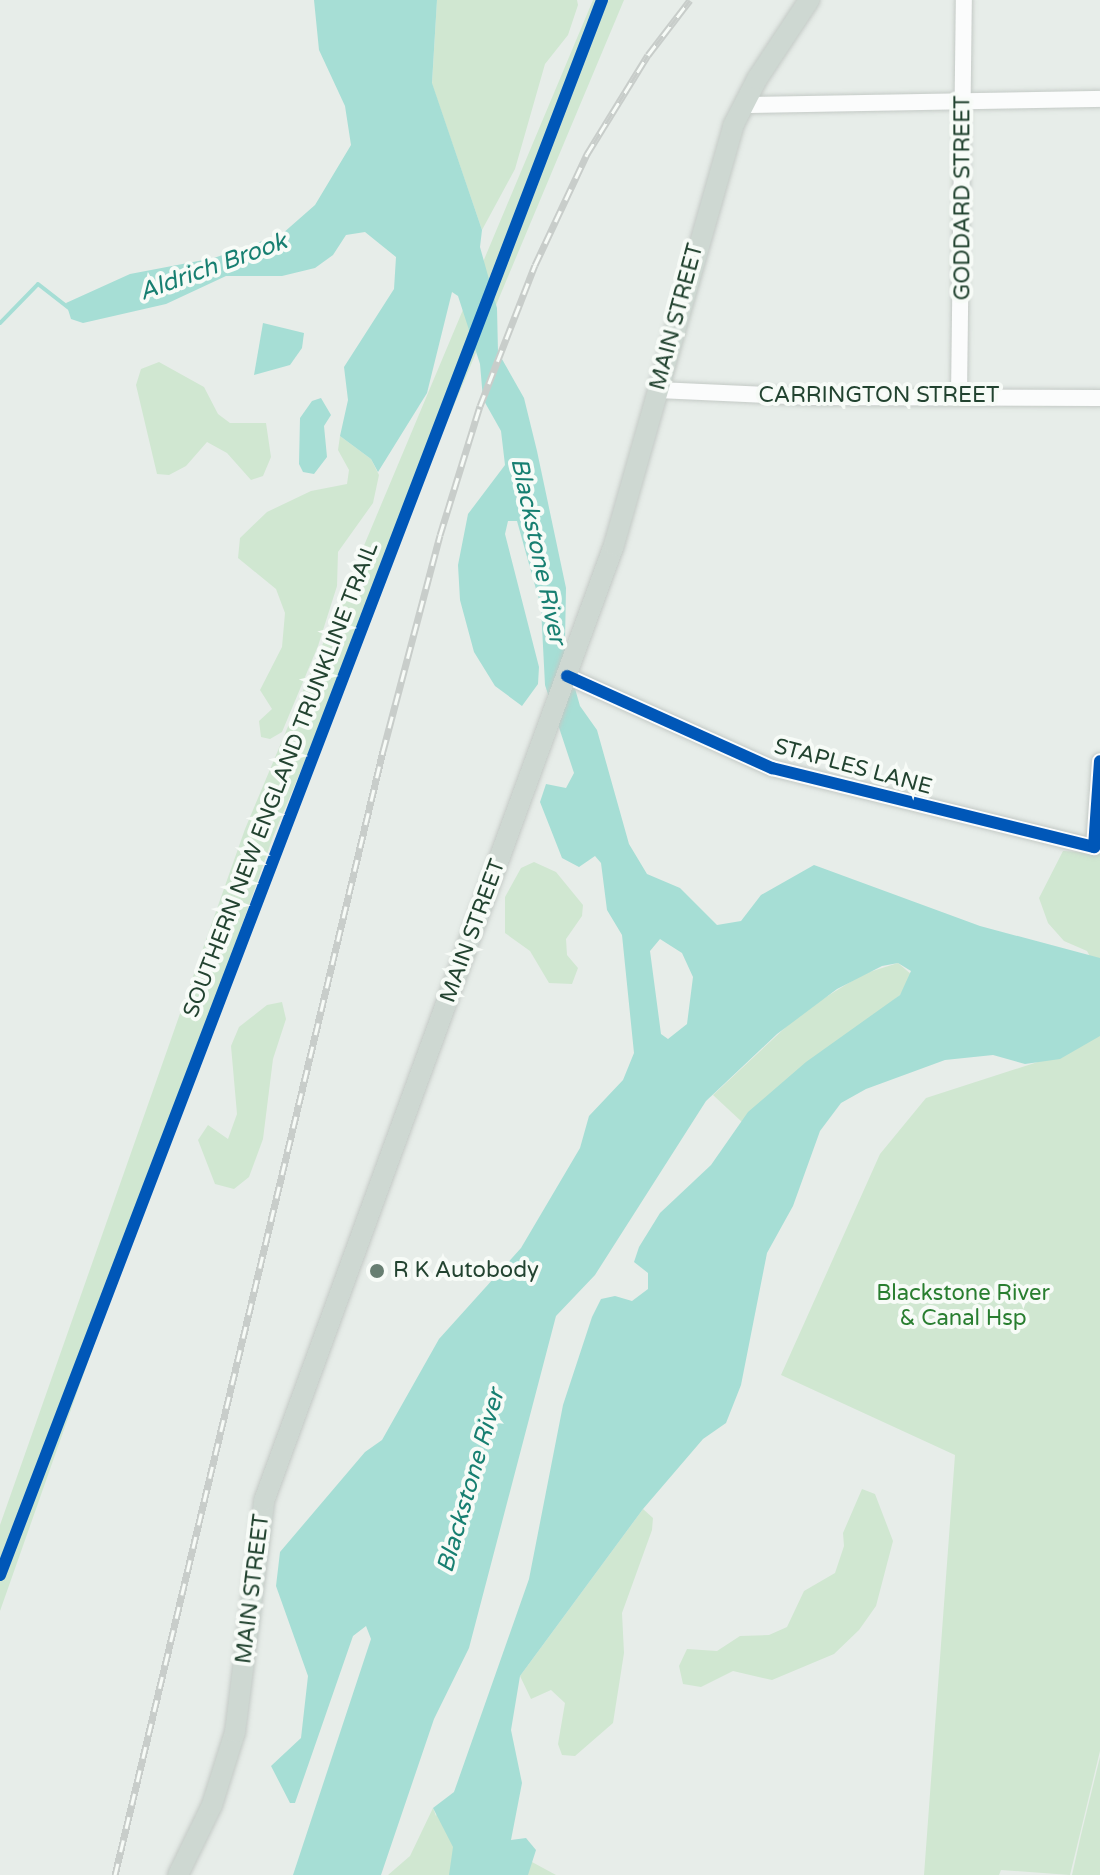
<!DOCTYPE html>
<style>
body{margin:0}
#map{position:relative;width:1100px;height:1875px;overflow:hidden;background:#e7ede9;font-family:"Varela Round",sans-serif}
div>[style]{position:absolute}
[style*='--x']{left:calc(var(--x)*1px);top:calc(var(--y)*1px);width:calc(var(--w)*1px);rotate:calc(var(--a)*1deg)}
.green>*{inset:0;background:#d0e7d1}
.water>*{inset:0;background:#a6ded5}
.stream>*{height:4px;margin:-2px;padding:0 2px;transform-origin:2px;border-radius:2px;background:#a6ded5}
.roads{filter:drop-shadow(0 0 2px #c4cac6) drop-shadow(0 0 2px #c4cac6)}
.minor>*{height:16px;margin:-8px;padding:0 8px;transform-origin:8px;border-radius:8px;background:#fbfcfc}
.major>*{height:20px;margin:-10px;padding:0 10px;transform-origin:10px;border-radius:10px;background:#ced8d2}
.rail>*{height:7px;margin-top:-3.5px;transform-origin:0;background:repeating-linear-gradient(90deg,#f7fbf7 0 12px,#c8cdca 0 24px);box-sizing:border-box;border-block:2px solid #c8cdca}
.cycleway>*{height:12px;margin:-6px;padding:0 6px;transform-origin:6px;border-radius:6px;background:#0057b8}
.dots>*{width:22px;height:22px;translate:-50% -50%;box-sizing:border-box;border:4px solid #f7fbf7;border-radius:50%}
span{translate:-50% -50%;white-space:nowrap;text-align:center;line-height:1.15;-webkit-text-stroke:8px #f7fbf7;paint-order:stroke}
.street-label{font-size:22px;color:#224330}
.poi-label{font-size:22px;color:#224330}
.left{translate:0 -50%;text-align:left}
.park-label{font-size:22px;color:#297e30}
.water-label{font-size:24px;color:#177f71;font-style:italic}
</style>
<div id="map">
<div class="green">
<div style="clip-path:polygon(437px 0,577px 0,578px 5px,568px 35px,545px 64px,515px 169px,482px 230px,432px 84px)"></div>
<div style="clip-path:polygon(593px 0,624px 0,273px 837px,0 1611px,0 1525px,245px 829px)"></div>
<div style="clip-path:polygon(159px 362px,204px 387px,218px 414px,230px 423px,266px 423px,271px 457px,263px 476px,251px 480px,227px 453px,207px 442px,186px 466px,169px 475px,157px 474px,136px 385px,141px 369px)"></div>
<div style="clip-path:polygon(340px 436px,371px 459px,379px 475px,373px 503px,338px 552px,337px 586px,318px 646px,282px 732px,270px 739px,261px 737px,259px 721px,272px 709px,260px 690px,282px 647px,285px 613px,276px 589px,238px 558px,240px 538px,267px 512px,311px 491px,347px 484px,349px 470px,338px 450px)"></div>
<div style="clip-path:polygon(1100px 843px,1100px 975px,1087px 951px,1064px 941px,1048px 923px,1039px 898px,1063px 851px,1081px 852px)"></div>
<div style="clip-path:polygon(534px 862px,556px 872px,583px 905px,582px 916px,566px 939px,567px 955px,578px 968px,572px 984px,549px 983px,530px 951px,505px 933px,505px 897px,521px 868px)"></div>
<div style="clip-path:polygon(898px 963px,912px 975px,900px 995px,742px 1122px,713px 1095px,802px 1012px,863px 974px)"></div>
<div style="clip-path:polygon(282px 1002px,286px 1019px,273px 1059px,263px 1139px,249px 1177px,234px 1189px,215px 1184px,198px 1140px,208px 1125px,228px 1139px,237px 1114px,231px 1046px,239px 1027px,267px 1005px)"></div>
<div style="clip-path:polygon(1100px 1031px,1100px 1751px,1070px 1875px,1001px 1870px,999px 1875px,924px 1875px,955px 1455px,781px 1375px,880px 1154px,926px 1098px,1075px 1050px)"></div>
<div style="clip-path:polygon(862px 1489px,875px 1494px,893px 1541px,876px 1606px,859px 1630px,834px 1654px,772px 1680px,733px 1671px,701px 1687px,683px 1684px,679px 1666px,687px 1649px,717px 1651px,740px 1636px,769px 1635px,787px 1627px,804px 1591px,835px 1573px,844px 1546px,843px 1533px)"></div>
<div style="clip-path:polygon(643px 1509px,653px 1518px,652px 1530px,622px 1613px,624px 1653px,613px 1723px,575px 1756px,562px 1755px,558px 1744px,565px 1703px,551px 1690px,531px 1699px,520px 1676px)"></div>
<div style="clip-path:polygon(1100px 1757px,1100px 1875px,1072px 1875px,1081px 1835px)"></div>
<div style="clip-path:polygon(433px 1808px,436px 1816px,438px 1811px,556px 1875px,388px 1875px,410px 1856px)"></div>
</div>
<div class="water">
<div style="clip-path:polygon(evenodd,314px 0,437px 0,432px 83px,482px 230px,480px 247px,497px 308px,498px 352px,524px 398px,537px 451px,566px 588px,565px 641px,574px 685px,580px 706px,597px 730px,629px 844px,647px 874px,680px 888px,717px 925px,741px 921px,761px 895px,814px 865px,980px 926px,1100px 958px,1100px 1036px,1060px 1059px,1025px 1064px,993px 1055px,945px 1060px,866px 1089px,841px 1103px,820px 1131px,793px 1206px,767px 1253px,741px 1385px,726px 1423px,703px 1439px,643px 1509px,520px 1676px,511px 1730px,522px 1783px,511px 1840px,526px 1838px,536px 1850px,528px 1875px,449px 1875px,453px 1847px,433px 1808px,454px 1792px,529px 1579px,563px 1405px,592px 1317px,601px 1299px,615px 1296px,632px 1301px,648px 1289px,648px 1273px,634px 1262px,639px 1247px,660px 1213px,711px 1165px,748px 1112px,806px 1062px,900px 995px,911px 971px,898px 963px,882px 966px,837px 989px,777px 1034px,706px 1101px,595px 1275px,556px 1316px,469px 1648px,434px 1719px,381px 1875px,293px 1875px,371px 1639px,366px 1626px,353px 1636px,295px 1803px,290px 1803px,271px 1766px,301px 1738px,308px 1676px,276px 1586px,280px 1552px,365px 1452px,382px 1440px,439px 1339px,521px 1248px,580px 1148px,589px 1116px,623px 1080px,634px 1053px,622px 935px,607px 910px,601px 863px,595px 856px,579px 867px,562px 858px,540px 802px,546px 784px,566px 788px,574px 773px,545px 685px,541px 607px,517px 521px,508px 521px,505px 534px,539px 667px,538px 684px,522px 706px,495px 686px,474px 652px,460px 600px,458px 565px,468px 514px,505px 465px,501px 431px,483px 399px,480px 364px,458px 296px,452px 292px,427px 393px,378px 472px,371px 459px,340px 436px,348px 400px,344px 367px,394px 289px,396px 257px,365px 232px,346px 235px,333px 255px,315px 268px,282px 276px,226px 276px,166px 304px,83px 323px,71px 319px,66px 303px,130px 274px,214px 258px,282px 234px,315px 205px,351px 145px,345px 106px,319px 50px,314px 0,660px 939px,682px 953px,693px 977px,687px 1024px,668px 1039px,661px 1034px,650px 951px,660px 939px)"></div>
<div style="clip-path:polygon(263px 323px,304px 333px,302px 348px,290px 365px,254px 375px)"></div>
<div style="clip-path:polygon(321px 398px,331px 415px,324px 426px,327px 457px,314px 474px,303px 472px,299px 464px,300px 418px,312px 401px)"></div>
</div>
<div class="stream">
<div style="--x:0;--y:323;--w:54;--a:-45.7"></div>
<div style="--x:38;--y:284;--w:46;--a:37.9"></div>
</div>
<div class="roads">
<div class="minor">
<div style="--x:743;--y:105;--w:357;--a:-1"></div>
<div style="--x:658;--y:390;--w:153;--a:2.6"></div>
<div style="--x:811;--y:397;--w:289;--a:0.2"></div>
<div style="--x:959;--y:396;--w:396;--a:-89.3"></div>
<div style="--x:567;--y:676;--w:225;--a:24.2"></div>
<div style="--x:772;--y:768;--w:332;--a:13.8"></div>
<div style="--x:1094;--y:847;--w:86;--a:-86"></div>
</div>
<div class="major">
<div style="--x:178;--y:1875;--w:78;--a:-64.1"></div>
<div style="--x:212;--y:1805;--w:77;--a:-72.5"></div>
<div style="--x:235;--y:1732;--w:233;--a:-82.8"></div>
<div style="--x:264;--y:1501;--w:1018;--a:-69.89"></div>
<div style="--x:614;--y:545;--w:436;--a:-74.1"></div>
<div style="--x:733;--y:126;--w:53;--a:-62.9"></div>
<div style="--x:757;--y:79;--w:95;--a:-56.6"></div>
</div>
</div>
<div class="rail">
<div style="--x:115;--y:1875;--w:1156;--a:-76.59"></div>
<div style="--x:383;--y:751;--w:223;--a:-75.2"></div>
<div style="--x:440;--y:535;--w:135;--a:-72.8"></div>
<div style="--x:480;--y:406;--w:151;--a:-68.7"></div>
<div style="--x:535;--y:265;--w:123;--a:-64.9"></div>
<div style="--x:587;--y:154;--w:116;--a:-58.4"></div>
<div style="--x:648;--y:55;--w:69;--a:-52.6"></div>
</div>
<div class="cycleway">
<div style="--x:567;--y:676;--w:225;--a:24.2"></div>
<div style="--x:772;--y:768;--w:332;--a:13.8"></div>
<div style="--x:1094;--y:847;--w:86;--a:-86"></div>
<div style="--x:0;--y:1575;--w:1686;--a:-69.08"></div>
</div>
<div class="dots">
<div style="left:377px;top:1271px;background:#677e71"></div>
</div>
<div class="street-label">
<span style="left:963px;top:198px;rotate:-90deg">GODDARD STREET</span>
<span style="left:677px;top:317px;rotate:-75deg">MAIN STREET</span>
<span style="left:879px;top:396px">CARRINGTON STREET</span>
<span style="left:853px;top:767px;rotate:15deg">STAPLES LANE</span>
<span style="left:281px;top:780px;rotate:-69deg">SOUTHERN NEW ENGLAND TRUNKLINE TRAIL</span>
<span style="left:473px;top:931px;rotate:-70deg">MAIN STREET</span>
<span style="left:253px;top:1589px;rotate:-83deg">MAIN STREET</span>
</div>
<div class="poi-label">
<span class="left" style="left:393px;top:1271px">R K Autobody</span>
</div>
<div class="park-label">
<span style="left:963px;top:1306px">Blackstone River<br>&amp; Canal Hsp</span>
</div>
<div class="water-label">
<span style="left:213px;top:267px;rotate:-20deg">Aldrich Brook</span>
<span style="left:538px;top:551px;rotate:78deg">Blackstone River</span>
<span style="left:471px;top:1481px;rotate:-74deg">Blackstone River</span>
</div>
</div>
